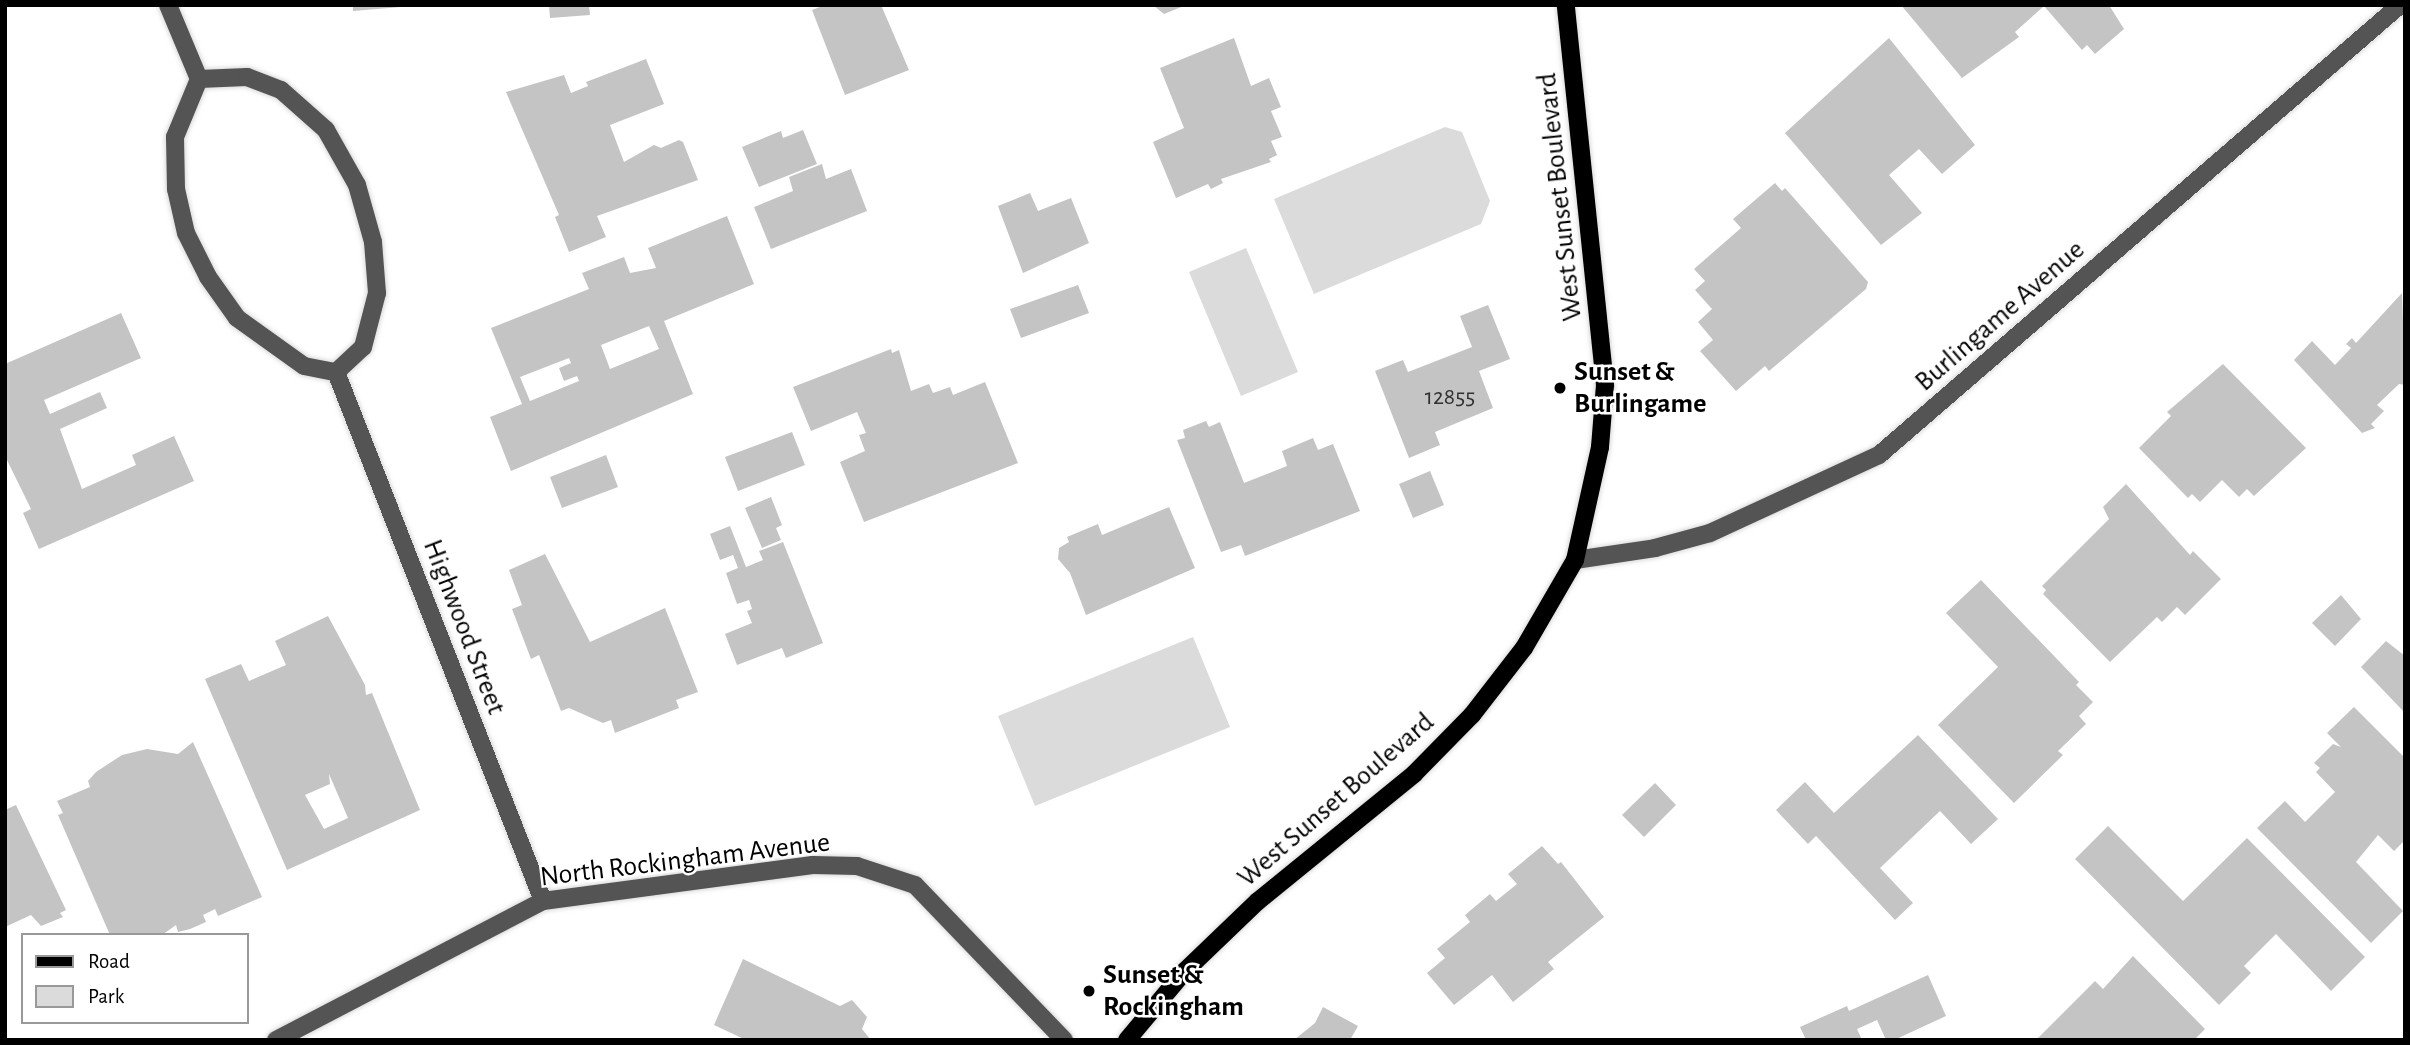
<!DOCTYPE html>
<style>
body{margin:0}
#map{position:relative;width:2410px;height:1045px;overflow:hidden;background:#fff;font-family:"Alegreya Sans",sans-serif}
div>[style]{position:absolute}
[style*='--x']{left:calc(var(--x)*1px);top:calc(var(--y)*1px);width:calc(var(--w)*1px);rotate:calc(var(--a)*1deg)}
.green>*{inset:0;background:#dbdbdb}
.building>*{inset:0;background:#c4c4c4}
.roads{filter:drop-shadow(0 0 2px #dbdbdb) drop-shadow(0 0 2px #dbdbdb)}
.minor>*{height:18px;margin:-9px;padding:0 9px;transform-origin:9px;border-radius:9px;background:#545454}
.major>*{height:18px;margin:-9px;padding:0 9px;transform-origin:9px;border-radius:9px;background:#000}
.dots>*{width:19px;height:19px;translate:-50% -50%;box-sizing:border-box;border:4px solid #fff;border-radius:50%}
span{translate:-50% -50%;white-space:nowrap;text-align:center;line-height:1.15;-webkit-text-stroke:5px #fff;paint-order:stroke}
.number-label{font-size:24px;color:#313131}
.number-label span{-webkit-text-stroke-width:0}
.street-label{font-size:28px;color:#000}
.poi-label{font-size:28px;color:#000;font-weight:700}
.left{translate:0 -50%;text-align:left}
.frame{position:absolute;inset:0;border:7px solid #000;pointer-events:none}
.legend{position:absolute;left:21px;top:933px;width:228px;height:91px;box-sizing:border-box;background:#fff;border:2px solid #999;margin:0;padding:9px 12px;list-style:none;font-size:21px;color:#000}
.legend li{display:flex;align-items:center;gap:14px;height:35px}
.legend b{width:35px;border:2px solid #999}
</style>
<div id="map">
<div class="green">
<div style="clip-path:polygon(1445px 127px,1462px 132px,1490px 201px,1481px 224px,1314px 294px,1274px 199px)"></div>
<div style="clip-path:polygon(1246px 248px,1298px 372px,1241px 396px,1189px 272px)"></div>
<div style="clip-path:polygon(1193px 637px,1230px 727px,1035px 806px,998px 716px)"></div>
</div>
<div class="building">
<div style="clip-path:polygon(353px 5px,401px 5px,401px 7px,353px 11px)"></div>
<div style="clip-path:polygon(549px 5px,589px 5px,590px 15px,550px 18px)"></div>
<div style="clip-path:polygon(825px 5px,881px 5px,909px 70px,845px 95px,812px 10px)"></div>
<div style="clip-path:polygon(1153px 5px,1186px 5px,1164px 14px)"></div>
<div style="clip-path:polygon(1901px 5px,2109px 5px,2124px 29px,2095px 54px,2087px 45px,2082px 50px,2044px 6px,2015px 32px,2019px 37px,1962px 78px)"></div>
<div style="clip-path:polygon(1234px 38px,1251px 86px,1269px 78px,1281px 107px,1271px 111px,1282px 137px,1271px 141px,1277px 155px,1269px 159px,1271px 162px,1221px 179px,1223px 183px,1211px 189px,1208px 184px,1176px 198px,1153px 142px,1184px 128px,1160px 68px)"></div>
<div style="clip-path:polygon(1889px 38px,1975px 145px,1942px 174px,1919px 149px,1889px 175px,1922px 213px,1881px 245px,1785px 133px)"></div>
<div style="clip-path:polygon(646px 59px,664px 104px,610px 125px,624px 162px,654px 145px,661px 148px,679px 140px,683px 142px,698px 180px,597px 216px,606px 237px,569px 252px,555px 217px,559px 215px,506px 92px,564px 75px,571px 93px,588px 86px,586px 82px)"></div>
<div style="clip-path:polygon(803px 130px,817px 164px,759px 187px,742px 147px,781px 131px,783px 138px)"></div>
<div style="clip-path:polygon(822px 164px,826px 179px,851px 169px,867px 211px,771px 249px,754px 207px,793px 191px,789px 177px)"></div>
<div style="clip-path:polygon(1775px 183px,1782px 191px,1785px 188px,1868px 282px,1866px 289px,1769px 371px,1765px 366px,1736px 391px,1700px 351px,1713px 340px,1698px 322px,1712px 309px,1695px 290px,1705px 281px,1694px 269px,1741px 228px,1733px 219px)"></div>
<div style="clip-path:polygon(1030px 193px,1038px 211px,1071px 198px,1089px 243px,1023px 273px,998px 206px)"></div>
<div style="clip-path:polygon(evenodd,727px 216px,754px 284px,664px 321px,693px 394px,511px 471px,490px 417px,522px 404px,491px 328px,589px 289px,582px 273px,624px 257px,630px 273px,656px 268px,648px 248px,727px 216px,649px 326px,659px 349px,610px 369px,601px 345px,649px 326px,727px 216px,569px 358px,571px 363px,559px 368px,564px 381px,577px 376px,579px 381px,530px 401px,520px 377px,569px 358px)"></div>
<div style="clip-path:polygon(1078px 285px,1089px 313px,1021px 338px,1010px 309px)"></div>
<div style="clip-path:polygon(2402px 293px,2405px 385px,2399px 384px,2377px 405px,2384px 411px,2371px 424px,2375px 428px,2362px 433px,2294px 360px,2312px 341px,2335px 365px,2351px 348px,2346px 344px,2352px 338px,2356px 343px)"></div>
<div style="clip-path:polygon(1488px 305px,1510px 359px,1479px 371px,1493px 408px,1435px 432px,1440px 445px,1409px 458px,1375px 371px,1403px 360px,1408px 372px,1472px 347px,1460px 316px)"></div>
<div style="clip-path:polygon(121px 313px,141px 358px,44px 400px,50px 414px,100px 392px,107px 408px,60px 429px,82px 489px,136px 465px,132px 455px,174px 436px,194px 481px,39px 549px,23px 513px,31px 509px,5px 456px,5px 364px)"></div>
<div style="clip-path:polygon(891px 349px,892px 353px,899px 350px,911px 391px,929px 384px,933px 393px,950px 387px,953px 395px,985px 382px,1018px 463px,864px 522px,840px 462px,865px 451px,859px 435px,866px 433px,857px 412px,811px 431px,793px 387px)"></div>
<div style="clip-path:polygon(2223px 364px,2306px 448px,2254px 496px,2247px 489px,2239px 497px,2222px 480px,2200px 502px,2192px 494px,2188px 498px,2139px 448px,2171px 416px,2167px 412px)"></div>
<div style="clip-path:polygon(1206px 421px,1209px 427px,1220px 422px,1244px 483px,1287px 466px,1282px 451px,1313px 438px,1318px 450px,1333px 444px,1360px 511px,1245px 556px,1241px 545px,1221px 552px,1177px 440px,1185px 438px,1183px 430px)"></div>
<div style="clip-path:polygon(792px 432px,805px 465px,738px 491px,725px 457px)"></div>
<div style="clip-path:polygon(606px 455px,618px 487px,562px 508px,550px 477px)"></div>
<div style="clip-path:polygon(1430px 471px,1444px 505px,1413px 518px,1399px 484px)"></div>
<div style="clip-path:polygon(2126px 484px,2190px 555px,2193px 551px,2221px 579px,2185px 615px,2177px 607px,2162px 622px,2157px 617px,2110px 662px,2043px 594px,2046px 590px,2042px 586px,2109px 519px,2103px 507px)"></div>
<div style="clip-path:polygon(771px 497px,782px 525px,776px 528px,781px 540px,762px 548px,745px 508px)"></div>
<div style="clip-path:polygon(1169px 507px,1195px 568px,1086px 615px,1070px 573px,1058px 559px,1059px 548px,1069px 542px,1067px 537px,1098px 524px,1102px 535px)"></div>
<div style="clip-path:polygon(730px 526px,746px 567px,763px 560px,759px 551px,783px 542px,823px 643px,786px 658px,782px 648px,737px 665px,725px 634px,752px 623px,747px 611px,752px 609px,749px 600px,737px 604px,726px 573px,738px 568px,733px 555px,720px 560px,710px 534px)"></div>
<div style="clip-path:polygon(545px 554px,590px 642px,665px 608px,698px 692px,676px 700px,679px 708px,615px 733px,611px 720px,603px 723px,569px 708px,561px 711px,539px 655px,531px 659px,512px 609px,522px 605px,509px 570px)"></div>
<div style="clip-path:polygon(1981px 580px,2079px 682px,2076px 685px,2093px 702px,2079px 716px,2086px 724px,2058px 751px,2063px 755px,2014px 803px,1938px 725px,1998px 667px,1946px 613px)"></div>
<div style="clip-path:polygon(2341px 595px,2361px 619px,2335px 646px,2312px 623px)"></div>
<div style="clip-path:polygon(evenodd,328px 616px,365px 685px,366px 695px,372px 693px,420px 810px,287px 870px,205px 679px,241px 664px,249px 681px,286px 665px,275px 641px,328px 616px,329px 774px,348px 818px,324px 829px,305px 795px,330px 784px,329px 774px)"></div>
<div style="clip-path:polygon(2386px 641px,2405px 656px,2405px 713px,2361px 667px)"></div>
<div style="clip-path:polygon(2354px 707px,2405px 758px,2405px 840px,2394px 851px,2378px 835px,2356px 862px,2403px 911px,2371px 943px,2257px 828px,2285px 801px,2305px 822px,2335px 792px,2316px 772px,2320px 768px,2314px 763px,2333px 744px,2341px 747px,2327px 733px)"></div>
<div style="clip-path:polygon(1918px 735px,1998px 819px,1971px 844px,1940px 811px,1880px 868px,1913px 903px,1895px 920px,1816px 836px,1808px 844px,1776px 810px,1805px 782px,1834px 813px)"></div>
<div style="clip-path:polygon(193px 742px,262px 897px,218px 916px,215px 909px,203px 915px,206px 922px,190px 929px,178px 932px,176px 925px,162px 935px,110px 935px,58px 815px,63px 813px,57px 801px,90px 787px,88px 781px,96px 772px,122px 755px,147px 749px,178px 754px)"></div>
<div style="clip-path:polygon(1655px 783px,1676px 805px,1644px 837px,1622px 815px)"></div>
<div style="clip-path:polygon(16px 805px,66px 910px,60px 913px,63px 917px,41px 926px,31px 915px,5px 927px,5px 810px)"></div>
<div style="clip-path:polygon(2108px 826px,2183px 901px,2247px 838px,2365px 957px,2331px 991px,2276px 934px,2244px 966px,2251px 973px,2219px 1005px,2075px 859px)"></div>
<div style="clip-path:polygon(1542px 846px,1558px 864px,1561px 862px,1604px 917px,1548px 962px,1554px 969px,1513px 1002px,1492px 975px,1454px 1005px,1427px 973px,1445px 958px,1437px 949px,1470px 922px,1465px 915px,1490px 894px,1496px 901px,1517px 884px,1508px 874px)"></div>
<div style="clip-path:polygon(2133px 956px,2205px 1029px,2194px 1040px,2036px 1040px,2095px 981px,2103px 989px)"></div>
<div style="clip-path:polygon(743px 959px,840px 1006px,852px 1000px,867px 1017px,862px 1029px,871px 1040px,746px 1040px,714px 1025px)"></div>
<div style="clip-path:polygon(1928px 975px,1946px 1016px,1894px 1040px,1886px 1040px,1877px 1020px,1857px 1029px,1862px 1040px,1806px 1040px,1800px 1027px,1847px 1006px,1849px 1011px)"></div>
<div style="clip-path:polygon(1323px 1007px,1358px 1026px,1350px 1040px,1294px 1040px,1315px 1023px)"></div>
</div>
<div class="roads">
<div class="minor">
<div style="--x:168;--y:5;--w:80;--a:67.3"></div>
<div style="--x:199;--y:79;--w:63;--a:112.5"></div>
<div style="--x:175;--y:137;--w:52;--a:88.9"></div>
<div style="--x:176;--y:189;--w:45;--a:77.2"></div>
<div style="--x:186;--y:233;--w:49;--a:63.4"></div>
<div style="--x:208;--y:277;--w:50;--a:54.7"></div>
<div style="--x:237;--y:318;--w:82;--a:35.6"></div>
<div style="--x:304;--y:366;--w:33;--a:11"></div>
<div style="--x:199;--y:79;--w:48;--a:-2.4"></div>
<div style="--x:247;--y:77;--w:36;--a:21"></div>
<div style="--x:281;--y:90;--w:60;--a:41.6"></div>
<div style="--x:326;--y:130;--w:63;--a:60.6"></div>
<div style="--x:357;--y:185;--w:59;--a:74.3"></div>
<div style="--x:373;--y:242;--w:51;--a:85.5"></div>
<div style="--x:377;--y:293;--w:56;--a:104.5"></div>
<div style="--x:363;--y:347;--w:37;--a:137"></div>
<div style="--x:336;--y:372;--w:568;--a:68.63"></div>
<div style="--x:1575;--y:560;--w:81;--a:-8.5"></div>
<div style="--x:1655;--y:548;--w:57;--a:-15.3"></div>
<div style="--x:1710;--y:533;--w:186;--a:-24.8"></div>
<div style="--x:1879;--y:455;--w:688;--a:-40.82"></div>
<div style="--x:276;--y:1040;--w:301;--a:-27.5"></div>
<div style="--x:543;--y:901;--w:272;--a:-7.6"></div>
<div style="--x:813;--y:865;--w:44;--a:1.3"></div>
<div style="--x:857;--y:866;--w:61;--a:18.1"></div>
<div style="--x:915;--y:885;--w:215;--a:46.1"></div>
</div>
<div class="major">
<div style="--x:1127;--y:1040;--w:90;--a:-50"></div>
<div style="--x:1185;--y:971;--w:101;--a:-43.8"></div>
<div style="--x:1258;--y:901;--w:201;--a:-39.1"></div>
<div style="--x:1414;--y:774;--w:83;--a:-45.5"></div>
<div style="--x:1472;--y:715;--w:85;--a:-52.2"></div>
<div style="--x:1524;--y:648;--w:102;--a:-59.9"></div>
<div style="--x:1575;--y:560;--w:116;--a:-77.5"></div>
<div style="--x:1600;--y:447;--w:62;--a:-85.4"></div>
<div style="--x:1605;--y:385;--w:382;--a:-95.9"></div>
</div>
</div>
<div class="dots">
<div style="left:1560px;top:388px;background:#000"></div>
<div style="left:1089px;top:991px;background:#000"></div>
</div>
<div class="number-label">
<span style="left:1450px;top:398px">12855</span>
</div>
<div class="street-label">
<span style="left:1560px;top:197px;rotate:-96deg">West Sunset Boulevard</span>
<span style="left:2000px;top:316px;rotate:-41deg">Burlingame Avenue</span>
<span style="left:464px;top:627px;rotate:69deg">Highwood Street</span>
<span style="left:1336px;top:800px;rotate:-41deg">West Sunset Boulevard</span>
<span style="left:685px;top:860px;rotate:-7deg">North Rockingham Avenue</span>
</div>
<div class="poi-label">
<span class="left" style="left:1574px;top:388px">Sunset &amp;<br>Burlingame</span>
<span class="left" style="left:1103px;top:991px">Sunset &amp;<br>Rockingham</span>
</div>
<div class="frame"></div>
<ul class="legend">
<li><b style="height:9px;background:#000"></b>Road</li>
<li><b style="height:19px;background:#dbdbdb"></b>Park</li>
</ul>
</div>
